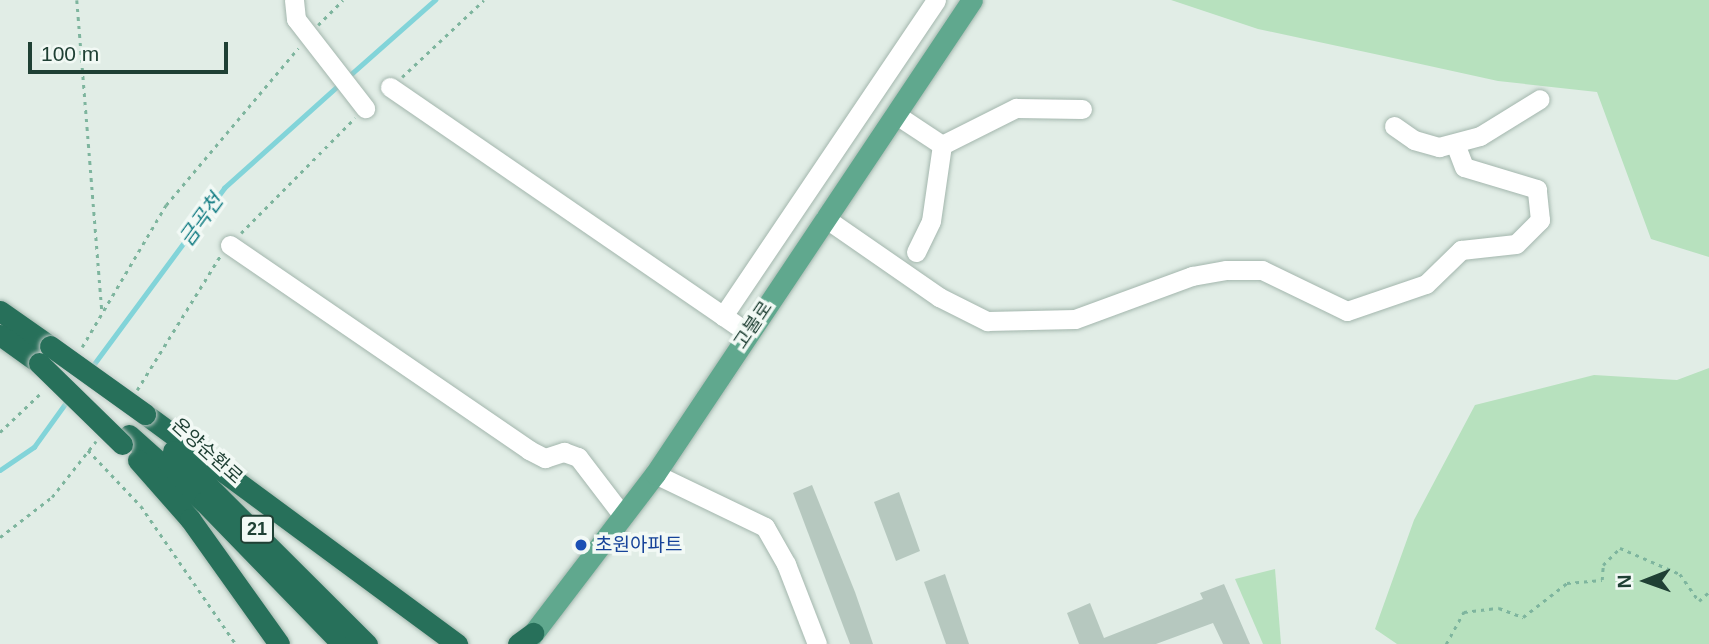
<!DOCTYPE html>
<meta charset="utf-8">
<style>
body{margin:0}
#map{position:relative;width:1709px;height:644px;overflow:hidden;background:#e1ede6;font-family:Arial,"Noto Sans KR",sans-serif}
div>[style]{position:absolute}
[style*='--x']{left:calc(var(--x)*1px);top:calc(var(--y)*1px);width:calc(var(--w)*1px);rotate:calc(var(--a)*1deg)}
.green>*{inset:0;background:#b7e1be}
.stream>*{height:4.5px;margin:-2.25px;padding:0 2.25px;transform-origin:2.25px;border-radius:2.25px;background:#82d4d9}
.building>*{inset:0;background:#b6c8bf}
.path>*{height:2.5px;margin-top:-1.25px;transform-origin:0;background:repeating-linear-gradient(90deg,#7eb59e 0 3.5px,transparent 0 8.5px)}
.roads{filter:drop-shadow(0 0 2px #a3b6ad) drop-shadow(0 0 2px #a3b6ad)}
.minor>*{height:19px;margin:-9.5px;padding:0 9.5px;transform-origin:9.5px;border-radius:9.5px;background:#fff}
.major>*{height:21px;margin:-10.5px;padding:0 10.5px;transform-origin:10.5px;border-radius:10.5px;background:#60a88e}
.highway>*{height:21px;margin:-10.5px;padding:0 10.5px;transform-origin:10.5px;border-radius:10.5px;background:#27705a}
.bridges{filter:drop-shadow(0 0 2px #c0cac6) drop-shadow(0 0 2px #c0cac6)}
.highway-bridge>*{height:21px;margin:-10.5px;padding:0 10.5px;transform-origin:10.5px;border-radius:10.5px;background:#27705a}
.dots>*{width:19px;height:19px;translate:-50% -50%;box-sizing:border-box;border:4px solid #f2f9f5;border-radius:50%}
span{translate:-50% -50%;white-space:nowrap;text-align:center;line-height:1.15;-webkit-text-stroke:7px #f2f9f5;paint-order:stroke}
.shield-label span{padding:2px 5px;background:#f2f9f5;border:2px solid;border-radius:5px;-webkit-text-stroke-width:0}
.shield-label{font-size:18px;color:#1f4034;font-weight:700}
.street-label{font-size:19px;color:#1f4034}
.transit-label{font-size:19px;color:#164399}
.left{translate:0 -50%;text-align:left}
.water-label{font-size:21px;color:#127c83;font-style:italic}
.north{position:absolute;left:1611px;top:546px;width:70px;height:70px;-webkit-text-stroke:5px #f2f9f5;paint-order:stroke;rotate:269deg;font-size:19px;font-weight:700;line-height:28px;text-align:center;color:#1f4034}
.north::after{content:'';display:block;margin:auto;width:24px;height:32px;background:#1f4034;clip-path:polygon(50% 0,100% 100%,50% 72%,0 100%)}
.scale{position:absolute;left:28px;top:42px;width:200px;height:32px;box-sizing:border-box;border:4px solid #1f4034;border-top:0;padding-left:9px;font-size:21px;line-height:24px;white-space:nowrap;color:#1f4034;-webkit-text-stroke:5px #f2f9f5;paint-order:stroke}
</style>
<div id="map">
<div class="green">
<div style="clip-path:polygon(1171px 0,1709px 0,1709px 257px,1651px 239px,1597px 92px,1498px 81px,1384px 56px,1258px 29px)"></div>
<div style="clip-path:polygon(1709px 368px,1709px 644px,1397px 644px,1375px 629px,1414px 520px,1475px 405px,1594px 375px,1677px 380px)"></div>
<div style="clip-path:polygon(1275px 569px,1281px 644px,1263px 644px,1235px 579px)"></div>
</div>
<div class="stream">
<div style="--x:349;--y:76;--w:115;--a:-41.5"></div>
<div style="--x:91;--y:368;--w:224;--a:-53.5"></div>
<div style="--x:224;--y:188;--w:156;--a:-41.9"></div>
<div style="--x:0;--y:470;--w:41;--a:-34.1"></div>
<div style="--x:34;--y:447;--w:57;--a:-54.3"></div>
</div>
<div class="building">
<div style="clip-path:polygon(812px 485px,855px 592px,873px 644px,850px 644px,793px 493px)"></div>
<div style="clip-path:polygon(899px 492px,920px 551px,896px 561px,874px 502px)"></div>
<div style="clip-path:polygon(945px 574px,969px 644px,946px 644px,924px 582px)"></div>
<div style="clip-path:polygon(1224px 584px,1250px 644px,1223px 644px,1213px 623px,1156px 644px,1079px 644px,1067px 613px,1090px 603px,1104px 638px,1203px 599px,1200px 593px)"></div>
</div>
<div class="path">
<div style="--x:77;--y:0;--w:311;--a:85.4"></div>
<div style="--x:318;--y:25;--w:35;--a:-45"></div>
<div style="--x:402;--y:77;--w:112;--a:-43.2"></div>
<div style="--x:241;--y:233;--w:162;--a:-45.3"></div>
<div style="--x:82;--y:347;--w:165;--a:-59.4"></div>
<div style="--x:166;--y:205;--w:205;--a:-49.9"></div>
<div style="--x:137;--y:390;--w:158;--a:-58.2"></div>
<div style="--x:0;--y:432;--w:58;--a:-43.6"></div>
<div style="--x:88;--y:450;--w:77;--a:46.6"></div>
<div style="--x:141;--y:506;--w:168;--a:55.5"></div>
<div style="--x:0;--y:537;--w:66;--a:-37.6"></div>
<div style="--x:52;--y:497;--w:71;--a:-51.8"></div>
<div style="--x:1446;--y:644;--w:37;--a:-61"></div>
<div style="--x:1464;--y:612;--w:35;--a:-7"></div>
<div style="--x:1499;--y:608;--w:26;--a:21"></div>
<div style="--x:1523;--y:617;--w:56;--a:-37.7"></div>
<div style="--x:1567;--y:583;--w:35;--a:-5"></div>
<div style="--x:1602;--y:580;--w:15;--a:-86"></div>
<div style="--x:1603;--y:565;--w:24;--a:-45"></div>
<div style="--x:1620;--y:548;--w:65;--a:23.4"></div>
<div style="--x:1680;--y:574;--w:33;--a:55"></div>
<div style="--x:1699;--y:601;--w:13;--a:-42"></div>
</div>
<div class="roads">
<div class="minor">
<div style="--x:294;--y:0;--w:19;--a:84"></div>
<div style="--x:296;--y:19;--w:113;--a:52.2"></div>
<div style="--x:390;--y:87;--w:434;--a:34.5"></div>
<div style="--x:895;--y:114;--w:56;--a:33.4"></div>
<div style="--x:1394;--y:126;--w:24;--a:35"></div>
<div style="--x:1414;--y:140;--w:26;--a:16"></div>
<div style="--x:1439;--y:147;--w:42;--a:-15"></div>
<div style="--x:1480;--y:136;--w:70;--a:-31.7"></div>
<div style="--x:825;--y:218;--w:139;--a:34.7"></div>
<div style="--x:939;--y:297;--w:54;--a:26.6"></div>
<div style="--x:987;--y:321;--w:88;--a:-1.3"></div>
<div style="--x:1075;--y:319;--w:125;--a:-20.2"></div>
<div style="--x:1192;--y:276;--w:35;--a:-10"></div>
<div style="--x:1226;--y:270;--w:36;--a:0"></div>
<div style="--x:1262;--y:270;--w:94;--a:25.8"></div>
<div style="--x:1347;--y:311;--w:83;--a:-18.9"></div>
<div style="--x:1426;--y:284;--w:49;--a:-44.2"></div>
<div style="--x:1461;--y:250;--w:55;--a:-6.2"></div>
<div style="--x:1516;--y:244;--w:34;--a:-45"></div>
<div style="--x:1540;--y:220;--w:31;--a:-96"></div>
<div style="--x:1537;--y:189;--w:76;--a:-163.2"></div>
<div style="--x:1464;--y:167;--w:25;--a:-111"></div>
<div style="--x:230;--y:245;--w:363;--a:34.4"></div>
<div style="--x:529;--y:450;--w:18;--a:27"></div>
<div style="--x:545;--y:458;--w:20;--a:-18"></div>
<div style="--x:564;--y:452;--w:15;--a:20"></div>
<div style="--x:578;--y:457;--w:74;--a:52.7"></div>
<div style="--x:916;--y:252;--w:34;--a:-64"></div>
<div style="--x:931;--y:221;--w:77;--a:-81.8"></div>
<div style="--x:942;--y:145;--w:83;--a:-26.6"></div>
<div style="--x:1016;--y:108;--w:66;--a:0.9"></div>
<div style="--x:723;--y:316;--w:381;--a:-56"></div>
<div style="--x:655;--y:474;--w:122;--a:25.7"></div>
<div style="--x:765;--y:527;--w:43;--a:60.4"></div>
<div style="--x:786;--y:564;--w:86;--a:68.8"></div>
</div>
<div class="major">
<div style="--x:525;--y:644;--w:214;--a:-52.6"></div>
<div style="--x:655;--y:474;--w:570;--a:-56.23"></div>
</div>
<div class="highway">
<div style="--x:0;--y:311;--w:61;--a:35"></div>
<div style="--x:0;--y:335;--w:48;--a:35.7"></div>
<div style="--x:145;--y:414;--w:388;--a:36.4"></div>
<div style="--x:129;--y:435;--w:101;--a:41.8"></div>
<div style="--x:204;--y:502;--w:198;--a:45.8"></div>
<div style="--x:173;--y:451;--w:274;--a:44.9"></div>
<div style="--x:138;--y:460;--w:79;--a:48.6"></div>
<div style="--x:190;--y:519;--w:153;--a:54.5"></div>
<div style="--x:518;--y:644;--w:19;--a:-36"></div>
</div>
</div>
<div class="bridges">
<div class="highway-bridge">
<div style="--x:50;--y:346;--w:117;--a:35.6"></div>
<div style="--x:39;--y:363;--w:116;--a:44.3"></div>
</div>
</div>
<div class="dots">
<div style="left:581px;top:545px;background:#1a4fb4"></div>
</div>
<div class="shield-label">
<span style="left:257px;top:529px">21</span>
</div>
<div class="street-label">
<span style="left:753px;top:325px;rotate:-56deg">고불로</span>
<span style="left:207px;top:451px;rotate:42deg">온양순환로</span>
</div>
<div class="transit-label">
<span class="left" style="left:595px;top:545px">초원아파트</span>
</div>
<div class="water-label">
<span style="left:201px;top:220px;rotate:-54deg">금곡천</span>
</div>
<div class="north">N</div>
<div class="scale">100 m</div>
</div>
